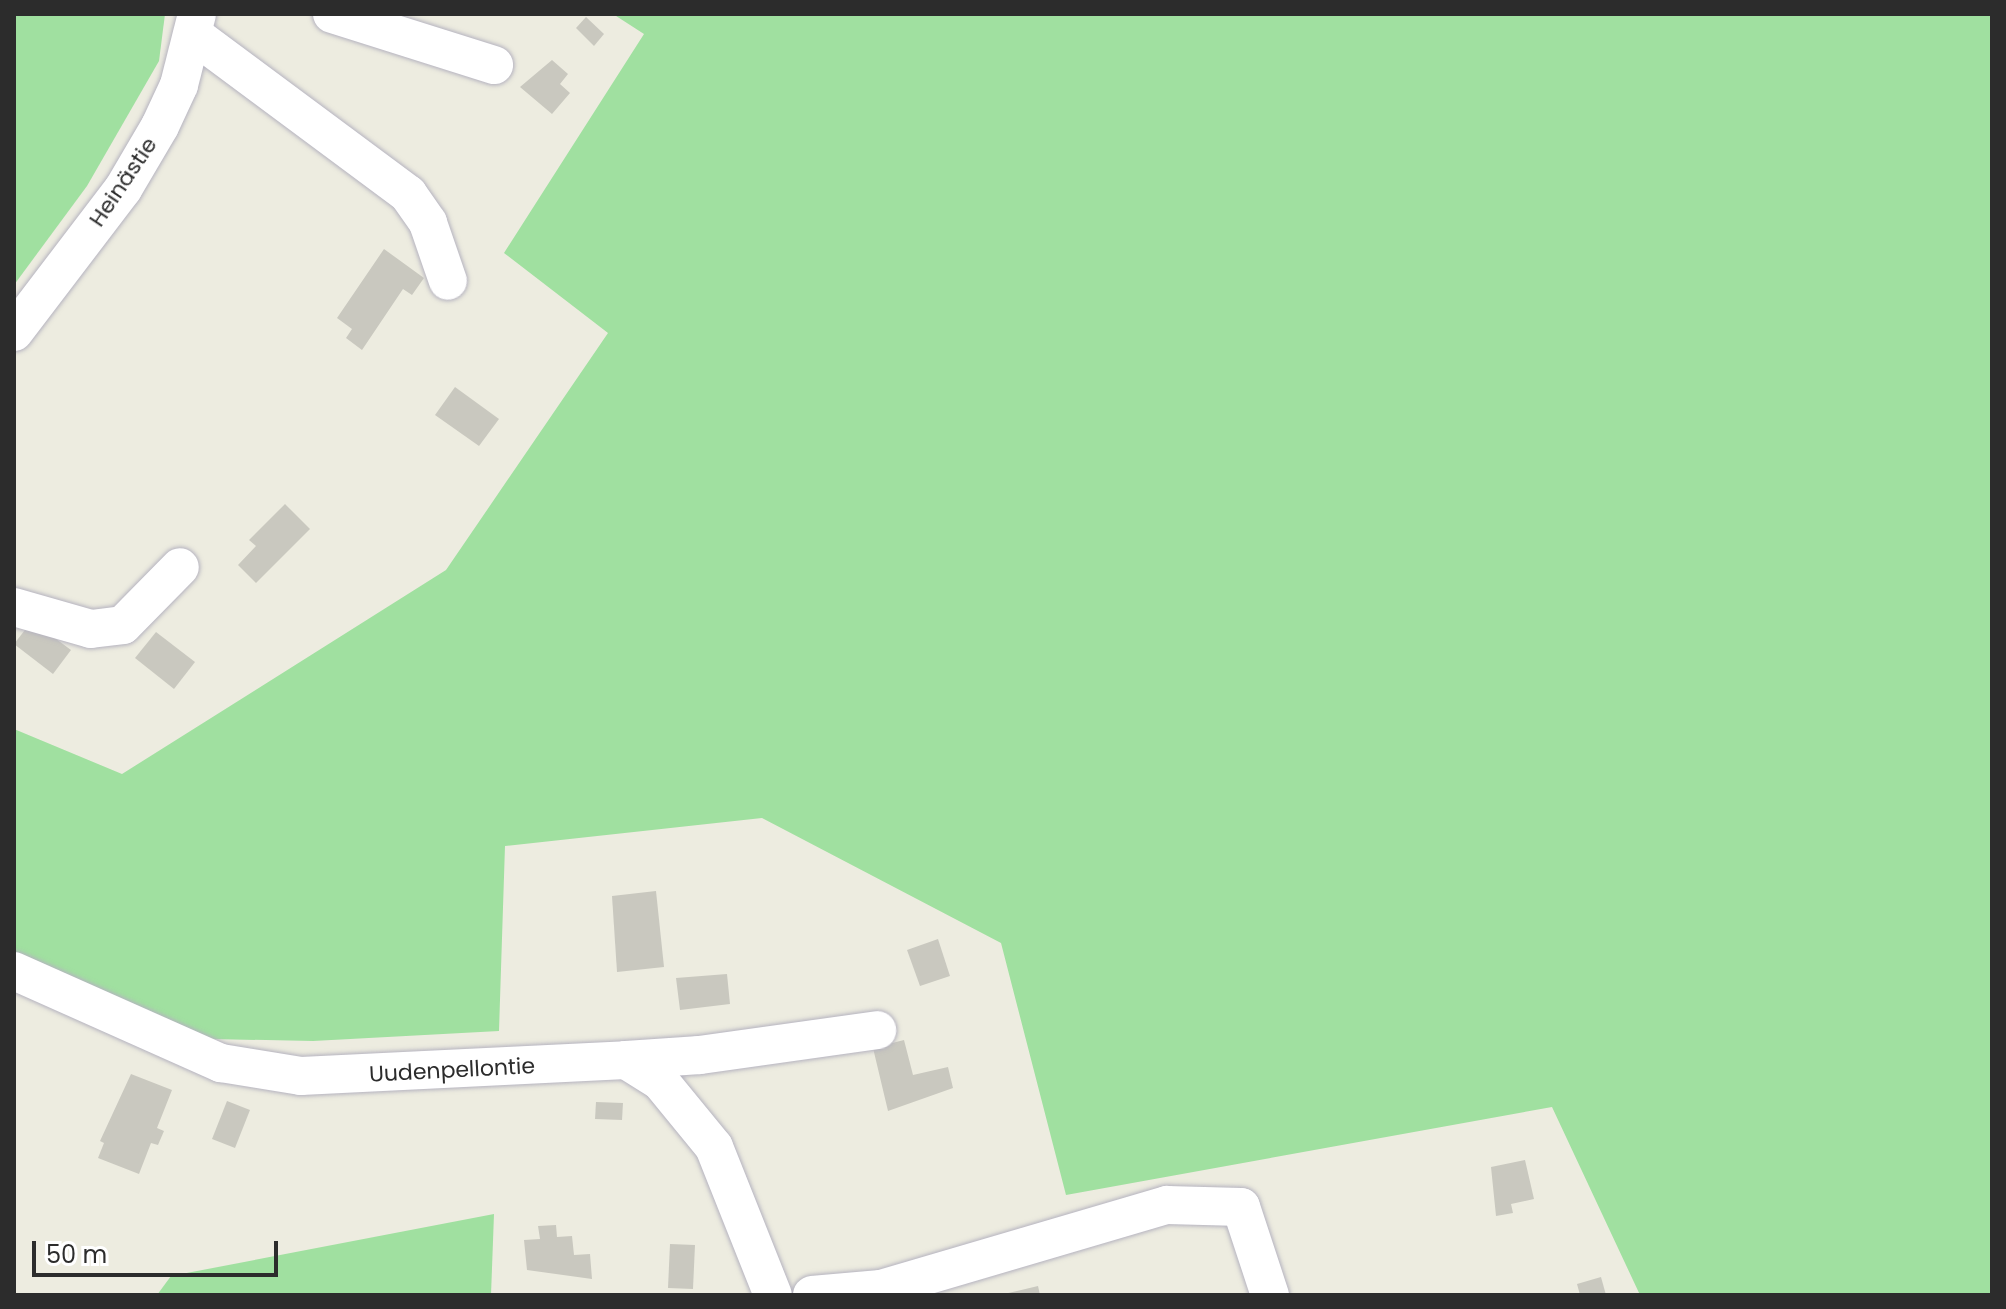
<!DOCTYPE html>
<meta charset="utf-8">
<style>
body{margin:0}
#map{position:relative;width:2006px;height:1309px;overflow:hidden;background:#edece0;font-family:Poppins,sans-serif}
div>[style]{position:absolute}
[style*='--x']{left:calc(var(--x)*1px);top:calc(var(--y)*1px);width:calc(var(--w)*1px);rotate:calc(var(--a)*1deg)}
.green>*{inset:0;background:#a0e0a0}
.building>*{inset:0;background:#c9c8bf}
.roads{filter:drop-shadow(0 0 2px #b5b3bf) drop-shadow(0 0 2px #b5b3bf)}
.minor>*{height:38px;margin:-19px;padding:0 19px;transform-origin:19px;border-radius:19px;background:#fff}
span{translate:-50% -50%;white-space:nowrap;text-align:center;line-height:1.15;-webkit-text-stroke:6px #fff;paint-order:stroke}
.street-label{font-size:22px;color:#2c2c2c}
.frame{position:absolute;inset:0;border:16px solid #2c2c2c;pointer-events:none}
.scale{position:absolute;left:32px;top:1241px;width:246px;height:36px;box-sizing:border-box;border:4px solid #2c2c2c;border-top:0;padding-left:10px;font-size:24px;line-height:28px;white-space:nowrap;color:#2c2c2c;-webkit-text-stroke:6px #fff;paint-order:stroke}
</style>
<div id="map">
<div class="green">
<div style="clip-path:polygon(14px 14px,165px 14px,159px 61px,87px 186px,14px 285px)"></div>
<div style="clip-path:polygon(613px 14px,1992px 14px,1992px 1295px,1640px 1295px,1552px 1107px,1066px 1195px,1001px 943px,762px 818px,505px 846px,499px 1031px,313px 1041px,211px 1039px,14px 952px,14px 729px,122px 774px,446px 570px,608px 333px,504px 253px,644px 34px)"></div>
<div style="clip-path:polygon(494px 1214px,491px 1295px,157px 1295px,171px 1276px)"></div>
</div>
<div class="building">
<div style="clip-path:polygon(586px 17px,604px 34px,594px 46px,576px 28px)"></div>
<div style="clip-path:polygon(552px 60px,568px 74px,560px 84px,570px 93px,552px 114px,520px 87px)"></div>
<div style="clip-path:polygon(384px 249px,424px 278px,412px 295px,403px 289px,362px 350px,346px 338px,352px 329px,337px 318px)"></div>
<div style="clip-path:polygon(455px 387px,499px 419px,479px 446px,435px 415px)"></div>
<div style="clip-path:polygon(285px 504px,310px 529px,256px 583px,238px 565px,256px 546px,249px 540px)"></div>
<div style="clip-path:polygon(32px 621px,71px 650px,53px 674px,14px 644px)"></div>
<div style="clip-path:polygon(156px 632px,195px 662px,174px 689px,135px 658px)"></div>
<div style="clip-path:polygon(656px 891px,664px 967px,617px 972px,612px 896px)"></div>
<div style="clip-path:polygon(938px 939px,950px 976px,920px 986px,907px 950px)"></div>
<div style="clip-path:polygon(727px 974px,730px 1004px,680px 1010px,676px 978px)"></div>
<div style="clip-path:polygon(904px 1040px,913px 1075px,948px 1067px,953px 1088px,888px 1111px,873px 1048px)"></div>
<div style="clip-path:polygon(131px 1074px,172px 1090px,157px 1128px,164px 1131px,158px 1145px,151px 1143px,139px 1174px,98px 1158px,104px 1143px,100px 1141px)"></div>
<div style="clip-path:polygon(227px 1101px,250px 1110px,235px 1148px,212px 1139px)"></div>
<div style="clip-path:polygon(596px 1102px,623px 1103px,622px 1120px,595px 1119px)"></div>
<div style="clip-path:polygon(1525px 1160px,1534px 1199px,1511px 1204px,1513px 1213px,1496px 1216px,1491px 1167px)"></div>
<div style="clip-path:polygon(556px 1225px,557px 1237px,572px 1236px,574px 1255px,590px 1254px,592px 1279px,527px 1270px,524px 1240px,540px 1239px,538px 1226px)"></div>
<div style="clip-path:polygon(670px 1244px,695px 1245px,693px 1289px,668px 1288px)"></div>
<div style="clip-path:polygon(1601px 1277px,1606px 1295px,1580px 1295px,1577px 1284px)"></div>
<div style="clip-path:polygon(1038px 1286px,1040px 1295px,1004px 1295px,1004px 1294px)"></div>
</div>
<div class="roads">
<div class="minor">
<div style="--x:332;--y:14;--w:170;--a:17.5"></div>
<div style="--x:194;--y:35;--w:267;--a:36.6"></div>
<div style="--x:408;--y:194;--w:35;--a:55"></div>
<div style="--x:428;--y:223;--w:61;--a:71"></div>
<div style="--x:14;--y:332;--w:180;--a:-52.7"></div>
<div style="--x:123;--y:189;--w:73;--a:-59.6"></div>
<div style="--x:160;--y:126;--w:45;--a:-65.1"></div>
<div style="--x:179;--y:85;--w:73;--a:-75.8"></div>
<div style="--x:14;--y:607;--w:80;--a:15.9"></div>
<div style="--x:91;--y:629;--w:32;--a:-7"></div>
<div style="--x:123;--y:625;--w:81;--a:-45.5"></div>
<div style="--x:14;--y:971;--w:227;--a:24"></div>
<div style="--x:221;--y:1063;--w:81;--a:9.2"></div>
<div style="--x:301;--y:1076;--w:325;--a:-2.8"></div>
<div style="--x:626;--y:1060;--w:40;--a:32"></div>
<div style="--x:660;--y:1081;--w:85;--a:50.7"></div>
<div style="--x:714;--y:1147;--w:159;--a:68.3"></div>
<div style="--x:626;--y:1060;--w:74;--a:-3.9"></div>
<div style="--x:700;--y:1055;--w:179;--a:-8"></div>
<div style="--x:812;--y:1295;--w:69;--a:-5"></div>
<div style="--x:881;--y:1289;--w:298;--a:-16.4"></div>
<div style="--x:1167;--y:1205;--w:74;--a:1.5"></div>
<div style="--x:1241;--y:1207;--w:93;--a:71.8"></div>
</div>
</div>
<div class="street-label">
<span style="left:123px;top:182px;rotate:-56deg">Heinästie</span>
<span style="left:452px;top:1070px;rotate:-3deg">Uudenpellontie</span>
</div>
<div class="frame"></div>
<div class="scale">50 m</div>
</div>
